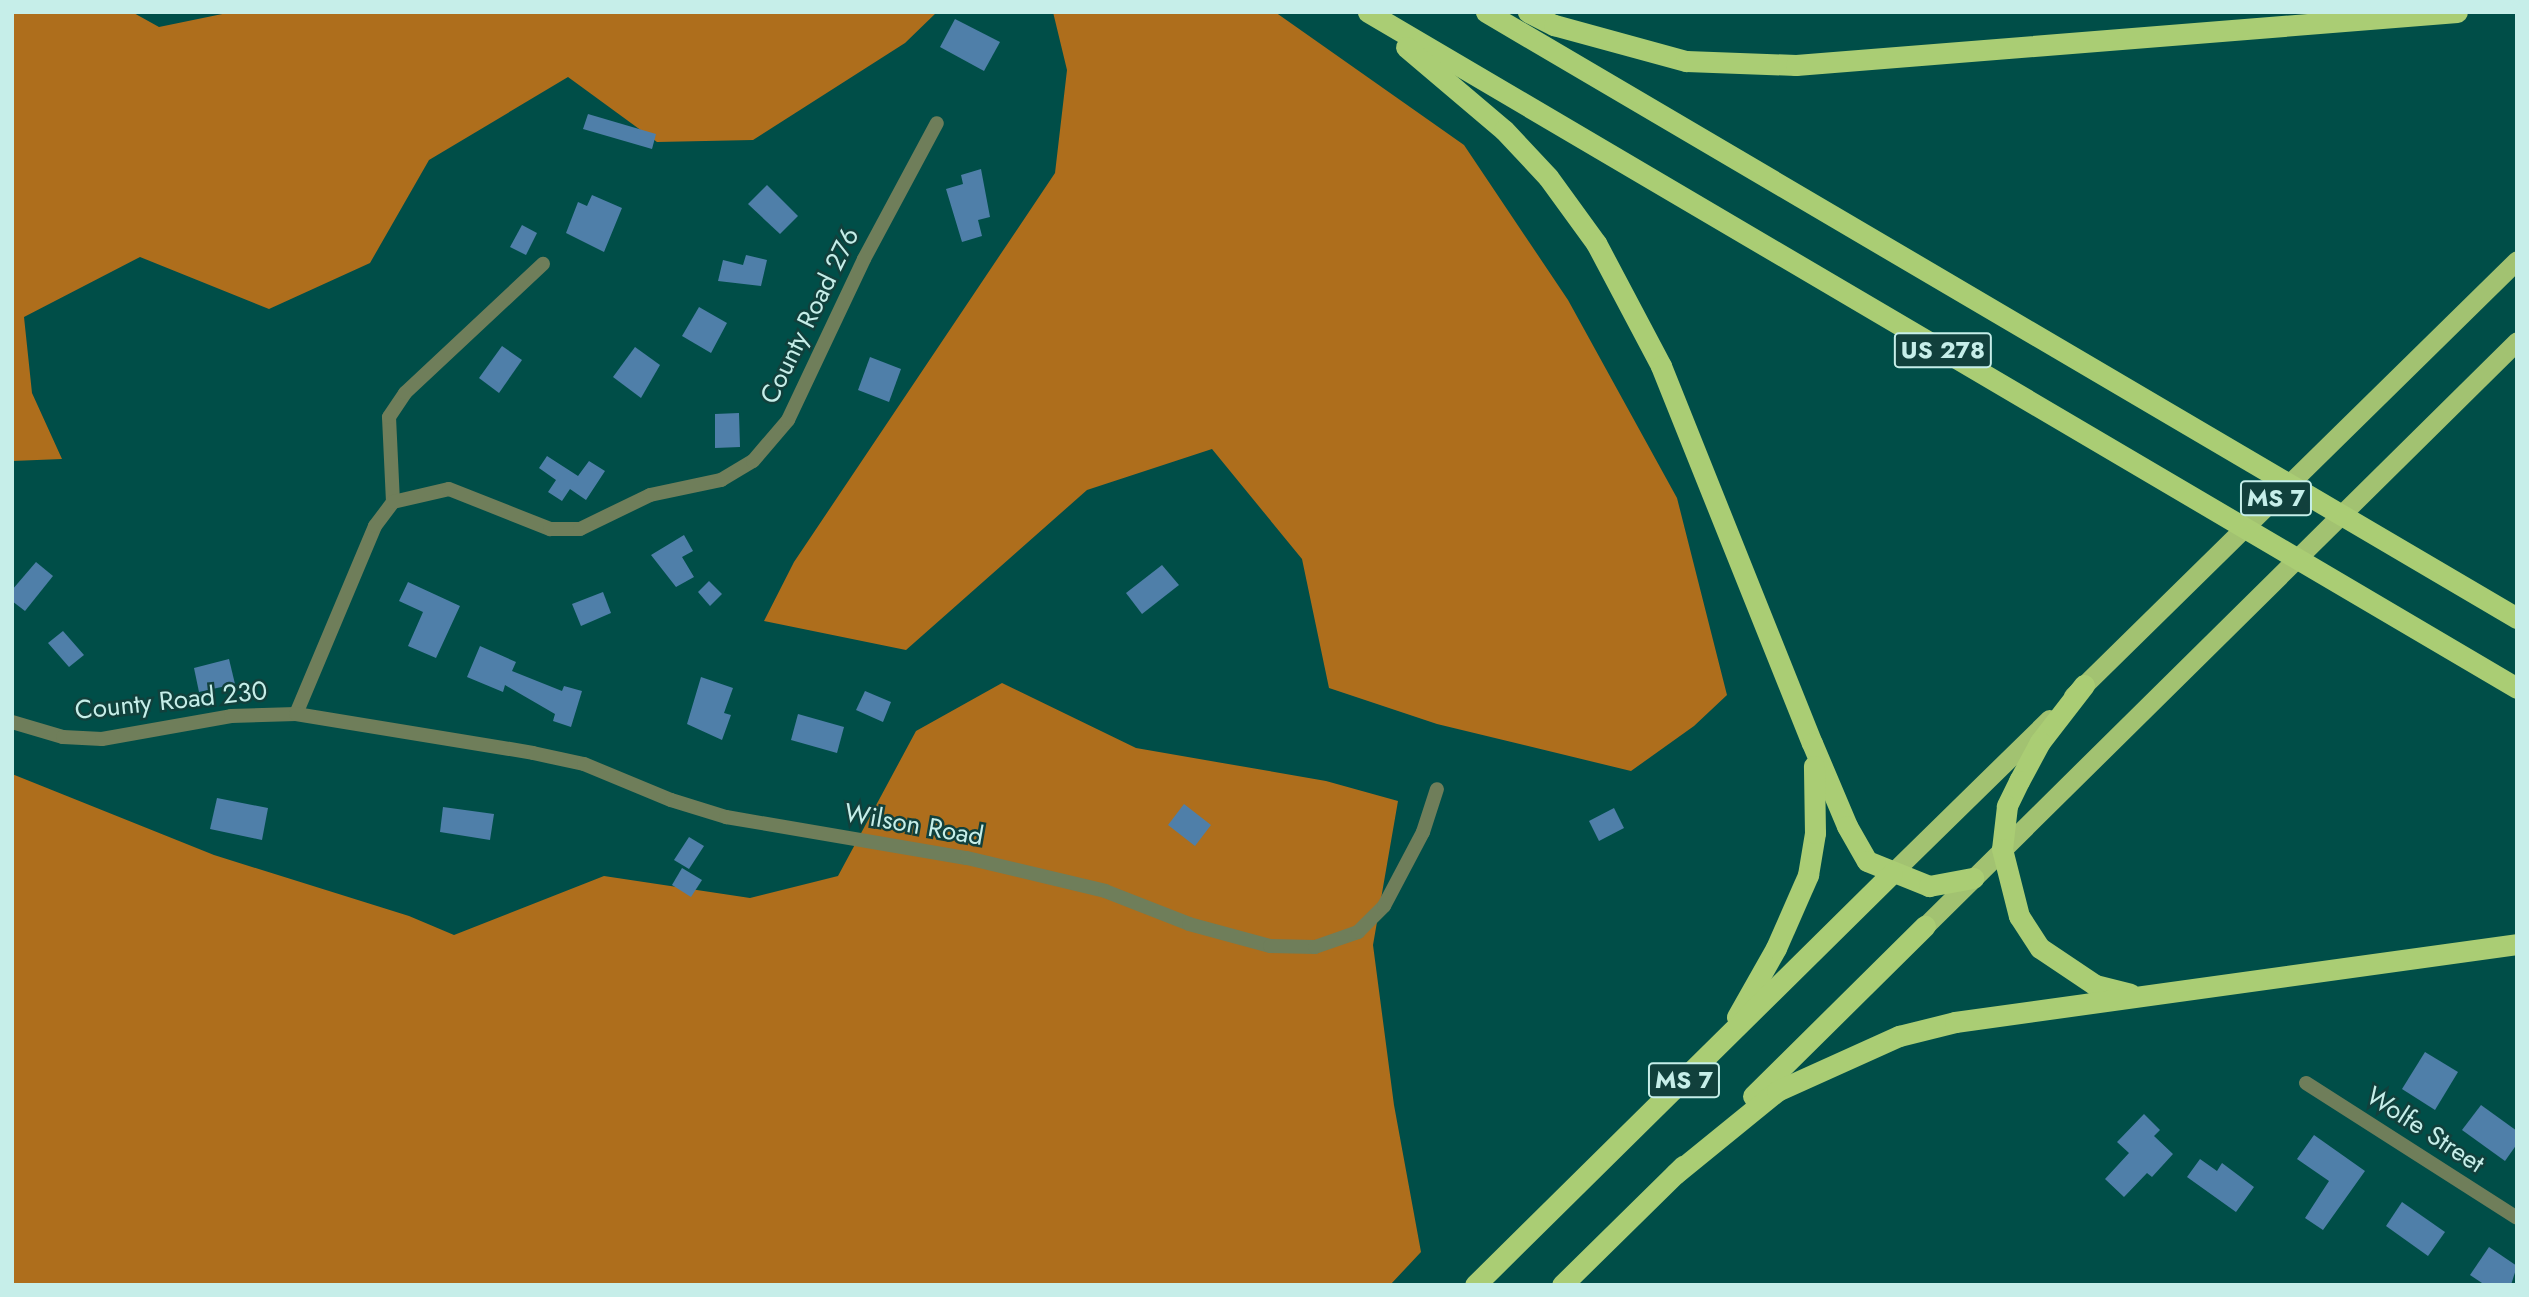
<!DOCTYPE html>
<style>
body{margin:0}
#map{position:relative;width:2529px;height:1297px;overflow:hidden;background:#004e48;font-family:Jost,sans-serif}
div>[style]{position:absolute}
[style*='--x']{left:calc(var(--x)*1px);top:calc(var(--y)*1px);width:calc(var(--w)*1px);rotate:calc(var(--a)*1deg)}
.forest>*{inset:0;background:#ae6e1c}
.building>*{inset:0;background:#4f7fa9}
.minor>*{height:14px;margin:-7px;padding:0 7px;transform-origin:7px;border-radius:7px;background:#6f7e5a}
.trunk>*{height:19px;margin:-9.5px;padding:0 9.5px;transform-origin:9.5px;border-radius:9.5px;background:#a2c271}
.motorway>*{height:21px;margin:-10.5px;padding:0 10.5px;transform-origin:10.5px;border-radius:10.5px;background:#aacd74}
span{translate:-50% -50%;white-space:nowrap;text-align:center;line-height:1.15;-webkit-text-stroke:5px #11403c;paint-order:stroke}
.shield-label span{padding:2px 5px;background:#11403c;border:2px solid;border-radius:5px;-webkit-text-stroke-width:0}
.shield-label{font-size:24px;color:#c6eee9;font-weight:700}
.street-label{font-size:26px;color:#c6eee9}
.frame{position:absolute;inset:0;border:14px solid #c6eee9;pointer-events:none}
</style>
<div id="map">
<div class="forest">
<div style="clip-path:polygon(12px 12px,132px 12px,159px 27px,232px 12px,937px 12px,905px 43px,753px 140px,657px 142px,568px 77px,429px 160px,370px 263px,269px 309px,140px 257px,24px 317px,32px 393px,62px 459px,12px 461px)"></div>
<div style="clip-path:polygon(1053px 12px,1275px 12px,1464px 145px,1568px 300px,1677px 498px,1727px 695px,1694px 726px,1631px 771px,1437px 724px,1329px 688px,1302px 559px,1212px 449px,1087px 490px,906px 650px,764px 621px,794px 562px,1055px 173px,1067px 70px)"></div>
<div style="clip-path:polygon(1002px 683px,1136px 748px,1326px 781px,1398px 801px,1373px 945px,1394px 1105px,1421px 1252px,1390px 1285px,12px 1285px,12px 774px,214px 855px,409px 916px,454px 935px,604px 876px,750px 898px,838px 876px,916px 731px)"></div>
</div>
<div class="building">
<div style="clip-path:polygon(955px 19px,1000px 42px,984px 71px,940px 47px)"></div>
<div style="clip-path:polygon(588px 114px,656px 134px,652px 149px,583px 129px)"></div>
<div style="clip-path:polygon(981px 169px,990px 217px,978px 220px,982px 236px,962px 242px,946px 189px,963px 184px,961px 175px)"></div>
<div style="clip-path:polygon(767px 185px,798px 216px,780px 234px,748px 204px)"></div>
<div style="clip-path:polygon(592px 195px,622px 208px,604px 252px,566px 233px,578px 202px,587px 206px)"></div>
<div style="clip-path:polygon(522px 225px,537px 233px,526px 255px,510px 247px)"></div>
<div style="clip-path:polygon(746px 255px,767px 260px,761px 286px,718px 281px,723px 260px,743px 265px)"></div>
<div style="clip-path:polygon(699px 307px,727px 323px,711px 353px,682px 336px)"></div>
<div style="clip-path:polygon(502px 346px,522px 360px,499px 393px,479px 378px)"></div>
<div style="clip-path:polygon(635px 347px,660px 365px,641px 398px,613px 377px)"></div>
<div style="clip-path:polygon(870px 357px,901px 369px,889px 402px,858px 390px)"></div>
<div style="clip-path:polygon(739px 413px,740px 447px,715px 448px,715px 414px)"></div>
<div style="clip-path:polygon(547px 456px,578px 476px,589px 461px,605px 471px,586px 500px,570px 489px,562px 501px,548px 492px,556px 480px,539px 468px)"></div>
<div style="clip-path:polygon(684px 535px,693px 551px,682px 557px,694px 577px,676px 587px,651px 555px)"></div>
<div style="clip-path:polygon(36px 562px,53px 576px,25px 611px,12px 601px,12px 590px)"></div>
<div style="clip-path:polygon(1162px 565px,1179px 585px,1142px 614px,1126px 593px)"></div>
<div style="clip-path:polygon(709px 581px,722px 594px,710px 606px,698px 592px)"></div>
<div style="clip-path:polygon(408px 582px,460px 606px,436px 658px,408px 646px,423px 612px,399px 601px)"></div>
<div style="clip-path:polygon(603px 592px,611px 613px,581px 626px,572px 604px)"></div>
<div style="clip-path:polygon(63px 631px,84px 655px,69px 667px,48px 643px)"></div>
<div style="clip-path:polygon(480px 646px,516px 662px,512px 671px,562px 691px,564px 686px,582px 691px,571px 727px,553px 721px,555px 714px,505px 685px,503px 692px,467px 677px)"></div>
<div style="clip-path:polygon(229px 659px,235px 684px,199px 692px,194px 668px)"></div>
<div style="clip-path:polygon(701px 677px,733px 688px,724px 713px,731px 715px,722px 740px,687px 724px)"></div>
<div style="clip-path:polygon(865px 691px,891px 702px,883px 722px,856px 710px)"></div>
<div style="clip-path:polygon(798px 714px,844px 727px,837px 753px,791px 740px)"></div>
<div style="clip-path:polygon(217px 798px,268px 808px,262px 840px,210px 829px)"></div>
<div style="clip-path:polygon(1184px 804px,1211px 825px,1195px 846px,1168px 825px)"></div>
<div style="clip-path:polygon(443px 807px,494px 814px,490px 840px,440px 832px)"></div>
<div style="clip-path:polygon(1614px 808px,1624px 828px,1599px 841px,1589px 821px)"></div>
<div style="clip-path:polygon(689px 837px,704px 846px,689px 869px,674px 860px)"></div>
<div style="clip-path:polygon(682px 868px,702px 880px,691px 897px,672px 885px)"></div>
<div style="clip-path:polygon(2425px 1052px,2458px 1072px,2435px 1110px,2402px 1089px)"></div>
<div style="clip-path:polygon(2481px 1105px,2517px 1131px,2517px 1144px,2505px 1161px,2462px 1130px)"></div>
<div style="clip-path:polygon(2144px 1114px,2160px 1130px,2154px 1136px,2173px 1154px,2152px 1177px,2147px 1173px,2124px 1197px,2105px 1179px,2129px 1153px,2117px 1142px)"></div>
<div style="clip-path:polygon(2314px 1135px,2365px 1171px,2323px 1230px,2305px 1218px,2329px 1181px,2297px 1159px)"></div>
<div style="clip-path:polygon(2200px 1159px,2217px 1171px,2222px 1163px,2254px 1187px,2236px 1212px,2187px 1177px)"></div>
<div style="clip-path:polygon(2402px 1202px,2445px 1232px,2428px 1256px,2386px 1226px)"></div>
<div style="clip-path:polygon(2489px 1247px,2517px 1266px,2511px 1285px,2485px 1285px,2470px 1275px)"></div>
</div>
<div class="minor">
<div style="--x:393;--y:502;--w:85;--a:-92.7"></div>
<div style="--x:389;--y:417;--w:29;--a:-56"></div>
<div style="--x:405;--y:393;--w:189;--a:-43.1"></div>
<div style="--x:296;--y:714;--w:204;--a:-67.2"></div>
<div style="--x:375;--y:526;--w:30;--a:-53"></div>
<div style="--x:393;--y:502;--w:57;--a:-13.1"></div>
<div style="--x:449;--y:489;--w:109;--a:21.6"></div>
<div style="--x:550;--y:529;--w:30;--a:0"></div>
<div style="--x:580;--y:529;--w:78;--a:-25.9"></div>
<div style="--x:650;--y:495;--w:73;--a:-11.9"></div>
<div style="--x:721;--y:480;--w:37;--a:-31"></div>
<div style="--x:753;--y:461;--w:54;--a:-49.5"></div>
<div style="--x:788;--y:420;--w:178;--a:-64.7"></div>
<div style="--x:864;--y:259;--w:154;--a:-61.8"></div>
<div style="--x:12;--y:722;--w:53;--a:16.4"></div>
<div style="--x:63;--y:737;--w:39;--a:3"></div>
<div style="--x:102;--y:739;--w:131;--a:-10.1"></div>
<div style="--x:231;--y:716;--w:65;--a:-1.8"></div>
<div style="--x:296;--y:714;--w:240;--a:9.3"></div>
<div style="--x:533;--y:753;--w:52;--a:12.2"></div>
<div style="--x:584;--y:764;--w:94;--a:22.5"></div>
<div style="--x:671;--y:800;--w:58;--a:17.2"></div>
<div style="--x:726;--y:817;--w:244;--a:9.7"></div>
<div style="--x:967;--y:858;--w:142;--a:13.4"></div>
<div style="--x:1105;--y:891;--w:90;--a:21.4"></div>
<div style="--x:1189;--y:924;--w:84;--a:15.2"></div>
<div style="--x:1270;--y:946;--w:45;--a:1.3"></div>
<div style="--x:1315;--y:947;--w:46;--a:-19.2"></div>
<div style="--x:1358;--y:932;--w:37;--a:-45"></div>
<div style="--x:1384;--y:906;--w:84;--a:-62.2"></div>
<div style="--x:1423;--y:832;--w:45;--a:-72"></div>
<div style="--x:2306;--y:1083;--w:250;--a:32.6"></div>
</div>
<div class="trunk">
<div style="--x:2073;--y:696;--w:622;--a:-44.48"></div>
<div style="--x:1892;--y:873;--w:220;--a:-44.4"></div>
<div style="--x:1925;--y:926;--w:832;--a:-44.66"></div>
</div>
<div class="motorway">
<div style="--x:1368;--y:12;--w:1333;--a:30.47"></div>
<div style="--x:1486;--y:12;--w:1196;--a:30.45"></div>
<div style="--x:1528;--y:12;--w:29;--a:27"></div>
<div style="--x:1554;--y:25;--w:137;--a:15.3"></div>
<div style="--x:1686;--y:61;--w:110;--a:2.1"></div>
<div style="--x:1796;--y:65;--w:663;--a:-4.58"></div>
<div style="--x:1406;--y:47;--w:128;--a:40.3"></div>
<div style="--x:1504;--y:130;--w:64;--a:46.9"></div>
<div style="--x:1548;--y:177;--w:82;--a:54"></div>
<div style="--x:1596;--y:243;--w:139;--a:62.1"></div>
<div style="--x:1661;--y:366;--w:406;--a:68.2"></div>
<div style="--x:1812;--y:743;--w:90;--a:67.1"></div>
<div style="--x:1847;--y:826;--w:40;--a:60.3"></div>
<div style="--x:1867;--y:861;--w:67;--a:22"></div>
<div style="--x:1929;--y:886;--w:45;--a:-10.3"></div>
<div style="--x:2084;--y:685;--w:72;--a:127.7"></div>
<div style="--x:2040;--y:742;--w:44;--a:118.3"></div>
<div style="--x:2019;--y:781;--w:28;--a:116"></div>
<div style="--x:2007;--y:806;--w:43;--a:96.6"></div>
<div style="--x:2002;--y:849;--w:69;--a:75.8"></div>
<div style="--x:2019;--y:916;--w:38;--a:57"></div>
<div style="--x:2040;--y:948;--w:66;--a:33.9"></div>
<div style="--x:2095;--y:985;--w:36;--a:14"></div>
<div style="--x:1737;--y:1017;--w:79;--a:-60.5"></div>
<div style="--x:1776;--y:948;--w:80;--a:-66.3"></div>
<div style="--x:1808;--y:875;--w:43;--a:-80.5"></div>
<div style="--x:1815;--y:833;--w:67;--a:-90.9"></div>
<div style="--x:1753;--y:1096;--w:242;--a:-44.7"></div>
<div style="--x:1675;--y:1174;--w:132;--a:-39.1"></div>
<div style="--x:1777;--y:1091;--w:134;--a:-24.3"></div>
<div style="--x:1899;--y:1036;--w:58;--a:-14"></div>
<div style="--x:1955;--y:1022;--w:567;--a:-7.9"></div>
<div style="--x:1475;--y:1285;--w:586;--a:-44.65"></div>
<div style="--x:1562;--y:1285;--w:170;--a:-44.5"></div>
</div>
<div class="shield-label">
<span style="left:1943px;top:350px">US 278</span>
<span style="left:2276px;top:498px">MS 7</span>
<span style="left:1684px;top:1080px">MS 7</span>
</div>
<div class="street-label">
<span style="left:810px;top:316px;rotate:-64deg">County Road 276</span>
<span style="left:171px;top:701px;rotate:-6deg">County Road 230</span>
<span style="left:914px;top:825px;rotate:10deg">Wilson Road</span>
<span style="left:2425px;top:1130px;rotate:33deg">Wolfe Street</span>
</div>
<div class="frame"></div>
</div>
